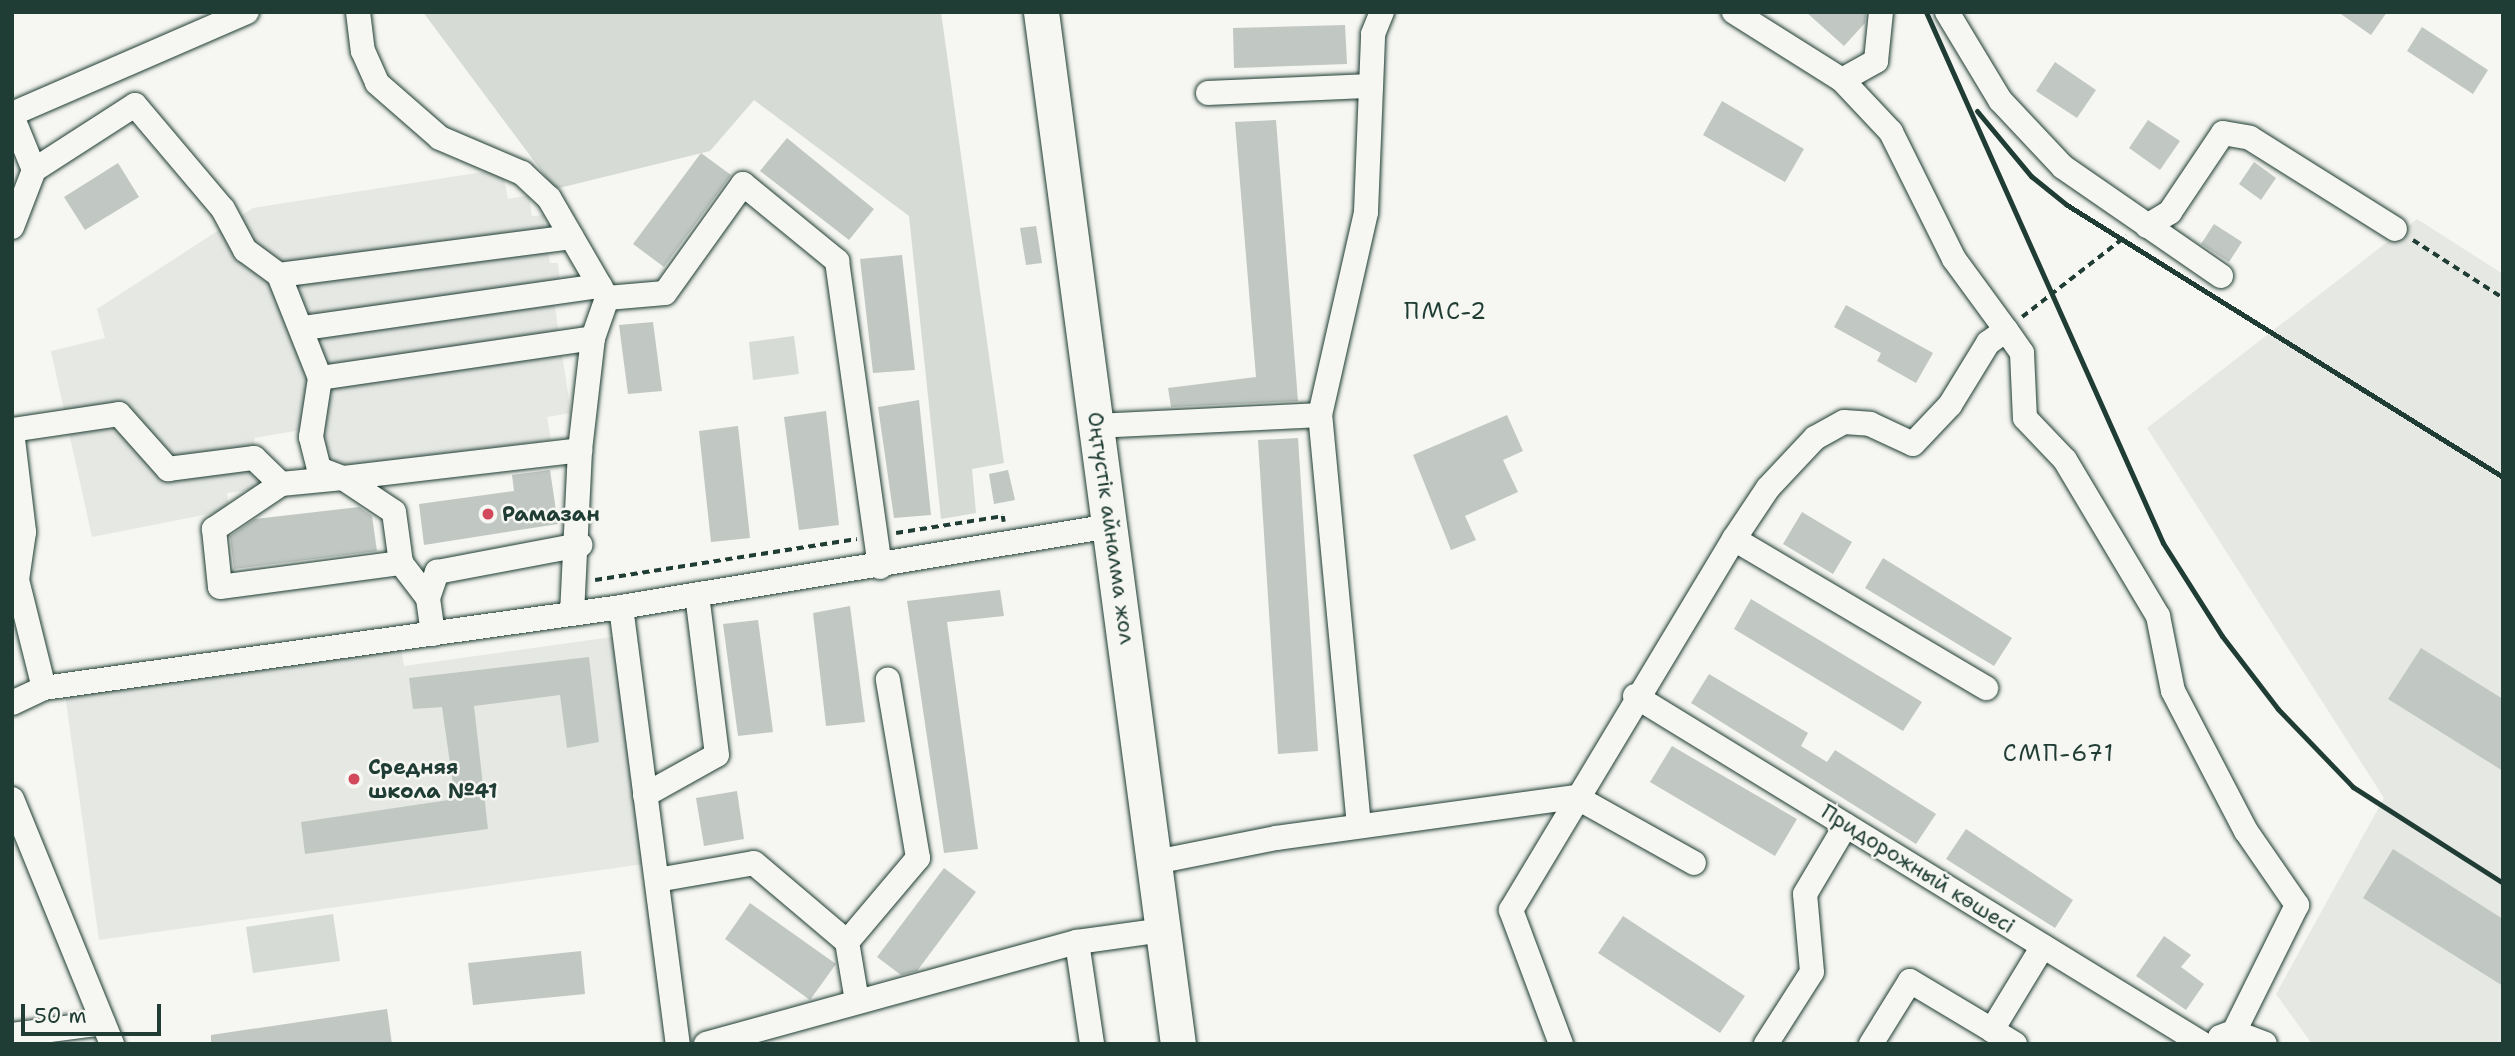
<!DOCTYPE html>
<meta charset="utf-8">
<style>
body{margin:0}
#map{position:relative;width:2515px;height:1056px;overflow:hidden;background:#f6f6f2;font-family:"Shantell Sans",sans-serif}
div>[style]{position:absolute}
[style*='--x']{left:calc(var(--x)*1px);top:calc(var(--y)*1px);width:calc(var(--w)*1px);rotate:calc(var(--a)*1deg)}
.built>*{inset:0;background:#e6e8e4}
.green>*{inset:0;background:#d6dbd6}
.building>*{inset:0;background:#c1c8c3}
.path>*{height:3.5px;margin-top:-1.75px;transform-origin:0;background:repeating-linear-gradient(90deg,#1f3d34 0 7px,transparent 0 12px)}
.roads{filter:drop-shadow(0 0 2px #1f3d34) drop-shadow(0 0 2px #1f3d34)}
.minor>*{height:24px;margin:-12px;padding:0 12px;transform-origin:12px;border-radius:12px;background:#f6f6f2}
.highway>*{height:35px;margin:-17.5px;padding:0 17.5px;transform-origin:17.5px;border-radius:17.5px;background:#f6f6f2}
.rail>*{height:5px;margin:-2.5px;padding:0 2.5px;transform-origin:2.5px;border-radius:2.5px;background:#1f3d34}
.dots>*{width:19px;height:19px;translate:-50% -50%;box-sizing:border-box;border:4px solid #f6f6f2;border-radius:50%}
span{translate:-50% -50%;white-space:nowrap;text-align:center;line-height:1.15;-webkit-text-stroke:5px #f6f6f2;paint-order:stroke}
.poi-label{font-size:21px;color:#1f3d34;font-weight:700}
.left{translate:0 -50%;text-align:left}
.street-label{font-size:21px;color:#1f3d34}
.neighbourhood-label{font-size:23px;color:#1f3d34;letter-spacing:2px}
.frame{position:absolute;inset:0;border:14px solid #1f3d34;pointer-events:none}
.scale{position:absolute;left:21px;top:1004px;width:140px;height:32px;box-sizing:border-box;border:4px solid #1f3d34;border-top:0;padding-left:9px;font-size:21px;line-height:24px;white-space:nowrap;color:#1f3d34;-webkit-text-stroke:5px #f6f6f2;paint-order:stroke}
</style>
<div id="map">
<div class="built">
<div style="clip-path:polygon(502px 169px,508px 199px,529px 195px,532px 216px,543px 215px,550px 263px,558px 263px,561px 292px,553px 294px,571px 413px,547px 417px,551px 440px,326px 468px,318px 427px,254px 438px,260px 489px,227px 493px,229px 510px,92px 537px,51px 351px,105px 338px,97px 309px,253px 208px)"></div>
<div style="clip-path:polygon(2417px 219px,2503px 274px,2503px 1044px,2312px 1044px,2276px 994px,2384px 798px,2147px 428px)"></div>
<div style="clip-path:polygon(612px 637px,644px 864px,99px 940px,65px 694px,401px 647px,404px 666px)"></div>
</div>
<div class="green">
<div style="clip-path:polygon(423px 12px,941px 12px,1004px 463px,972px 469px,976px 513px,941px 519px,909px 216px,754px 100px,710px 151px,555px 189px)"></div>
<div style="clip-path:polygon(794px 336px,799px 374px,753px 380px,749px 342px)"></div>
<div style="clip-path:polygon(333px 914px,340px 961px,253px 973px,246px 927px)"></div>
</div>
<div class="building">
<div style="clip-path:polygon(1806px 12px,1866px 12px,1865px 23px,1844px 46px)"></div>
<div style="clip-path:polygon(2338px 12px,2387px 12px,2371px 35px)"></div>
<div style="clip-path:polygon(1345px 25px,1347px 64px,1234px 68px,1233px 28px)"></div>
<div style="clip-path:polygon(2422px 27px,2488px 70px,2473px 94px,2407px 51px)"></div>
<div style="clip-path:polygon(2055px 62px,2096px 90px,2077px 118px,2036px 91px)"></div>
<div style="clip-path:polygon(1722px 101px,1804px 149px,1785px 182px,1703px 135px)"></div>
<div style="clip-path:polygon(1276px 120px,1298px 401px,1171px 407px,1168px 388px,1256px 377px,1235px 122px)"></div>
<div style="clip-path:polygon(2148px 120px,2180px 141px,2160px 170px,2129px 148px)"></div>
<div style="clip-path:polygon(787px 138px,874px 209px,849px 240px,760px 171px)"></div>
<div style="clip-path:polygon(701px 153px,731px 175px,664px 267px,633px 244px)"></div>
<div style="clip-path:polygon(2254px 162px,2276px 178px,2261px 200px,2239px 184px)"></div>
<div style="clip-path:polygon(118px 163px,139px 197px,85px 230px,64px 197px)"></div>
<div style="clip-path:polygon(2214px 224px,2242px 242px,2229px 262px,2201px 244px)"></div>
<div style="clip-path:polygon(1036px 226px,1042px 263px,1026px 265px,1020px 228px)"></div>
<div style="clip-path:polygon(902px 255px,915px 370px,873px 373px,860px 259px)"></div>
<div style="clip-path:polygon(1846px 305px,1933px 353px,1916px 383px,1877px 361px,1881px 353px,1834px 327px)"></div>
<div style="clip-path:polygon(653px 322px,662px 391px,628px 394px,619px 325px)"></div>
<div style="clip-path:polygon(919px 400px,931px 515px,894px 518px,878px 407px)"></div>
<div style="clip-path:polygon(826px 411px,839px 525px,799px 530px,784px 417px)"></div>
<div style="clip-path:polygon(1507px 415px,1523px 451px,1503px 460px,1518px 492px,1465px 516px,1476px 540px,1451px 550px,1413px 455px)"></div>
<div style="clip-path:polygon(738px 426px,750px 538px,711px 542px,699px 431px)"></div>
<div style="clip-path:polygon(1298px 438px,1318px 751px,1278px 754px,1258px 440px)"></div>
<div style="clip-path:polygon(550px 470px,558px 524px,424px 545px,419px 504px,514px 491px,512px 475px)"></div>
<div style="clip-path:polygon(1008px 470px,1015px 500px,994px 504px,989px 474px)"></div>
<div style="clip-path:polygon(359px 507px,372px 516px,377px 551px,234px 569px,230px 536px,255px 519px)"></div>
<div style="clip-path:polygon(1802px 512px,1852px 542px,1833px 574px,1783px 544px)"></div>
<div style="clip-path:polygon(1883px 558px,2012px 638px,1994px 666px,1865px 588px)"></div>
<div style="clip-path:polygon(1000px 590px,1004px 616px,947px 622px,978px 849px,944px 853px,907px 601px)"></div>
<div style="clip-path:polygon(1751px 599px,1922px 702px,1903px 731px,1734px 629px)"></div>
<div style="clip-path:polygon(850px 606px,865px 722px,826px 726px,813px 613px)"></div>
<div style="clip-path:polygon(758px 620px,773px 732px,738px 736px,723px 624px)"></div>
<div style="clip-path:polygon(2421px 648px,2503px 699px,2503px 771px,2388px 699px)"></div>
<div style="clip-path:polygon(589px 657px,599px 742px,567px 748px,560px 695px,474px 706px,488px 829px,305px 854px,301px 822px,455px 799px,442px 707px,413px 709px,409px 678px)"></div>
<div style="clip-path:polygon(1709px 674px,1808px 733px,1801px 746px,1827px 762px,1835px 750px,1936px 814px,1916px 844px,1691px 703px)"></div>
<div style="clip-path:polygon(1672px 746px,1797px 819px,1775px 856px,1650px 782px)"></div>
<div style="clip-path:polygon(737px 791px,744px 839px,704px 846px,696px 798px)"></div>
<div style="clip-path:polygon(1966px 829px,2073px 900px,2055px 928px,1946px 859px)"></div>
<div style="clip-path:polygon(2393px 849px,2503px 919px,2503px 986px,2363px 898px)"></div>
<div style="clip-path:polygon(944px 868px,976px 892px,917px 971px,901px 975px,877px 957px)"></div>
<div style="clip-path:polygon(750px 903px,836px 964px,810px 1000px,725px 939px)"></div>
<div style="clip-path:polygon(1623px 916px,1745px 996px,1720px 1033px,1598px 953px)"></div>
<div style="clip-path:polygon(2164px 936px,2191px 955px,2181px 967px,2204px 984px,2186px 1010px,2136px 976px)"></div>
<div style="clip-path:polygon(581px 951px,585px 994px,473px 1005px,468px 963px)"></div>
<div style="clip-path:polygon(387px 1009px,392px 1044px,211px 1044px,211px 1035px)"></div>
</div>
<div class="path">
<div style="--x:2413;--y:240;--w:107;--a:32.8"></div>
<div style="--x:2022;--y:317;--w:132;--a:-37.9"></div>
<div style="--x:896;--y:533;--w:108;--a:-9"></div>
<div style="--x:1003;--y:516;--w:6;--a:81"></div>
<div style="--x:595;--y:580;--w:265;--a:-8.9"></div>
</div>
<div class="roads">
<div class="minor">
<div style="--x:358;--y:12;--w:39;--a:83"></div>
<div style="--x:363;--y:51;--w:35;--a:66"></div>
<div style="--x:377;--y:83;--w:84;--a:41.1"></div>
<div style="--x:440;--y:138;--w:89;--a:23.1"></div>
<div style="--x:522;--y:173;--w:37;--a:43"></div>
<div style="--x:549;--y:198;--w:116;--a:59.9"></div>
<div style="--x:1947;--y:12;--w:103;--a:58.9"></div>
<div style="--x:2000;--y:100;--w:92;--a:46.8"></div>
<div style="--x:2063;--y:167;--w:192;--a:34.6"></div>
<div style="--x:1842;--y:80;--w:39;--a:-29"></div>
<div style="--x:1876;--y:61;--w:49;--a:-84.2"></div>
<div style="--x:1208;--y:93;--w:163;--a:-2.5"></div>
<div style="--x:12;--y:114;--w:256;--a:-23.5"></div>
<div style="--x:12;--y:116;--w:58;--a:67.8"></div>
<div style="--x:34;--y:170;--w:61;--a:111.1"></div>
<div style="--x:34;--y:170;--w:120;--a:-32.8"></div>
<div style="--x:135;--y:105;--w:136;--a:49.8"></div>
<div style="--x:223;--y:209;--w:47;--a:61.8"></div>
<div style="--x:245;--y:250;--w:42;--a:36.3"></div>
<div style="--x:279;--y:275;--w:111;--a:68.3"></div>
<div style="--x:320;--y:378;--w:60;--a:98.7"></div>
<div style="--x:311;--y:437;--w:33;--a:76"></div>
<div style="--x:319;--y:469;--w:26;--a:21"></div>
<div style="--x:343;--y:478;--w:239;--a:-6.7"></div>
<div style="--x:2147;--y:226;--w:27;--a:-31"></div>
<div style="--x:2170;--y:212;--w:95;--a:-56.1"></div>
<div style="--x:2223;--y:133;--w:27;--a:10"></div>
<div style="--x:2250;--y:138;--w:171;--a:32.1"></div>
<div style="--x:279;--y:275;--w:295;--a:-7.4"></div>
<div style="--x:304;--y:328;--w:299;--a:-8.1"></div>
<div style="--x:2006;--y:330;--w:28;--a:55"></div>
<div style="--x:2022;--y:353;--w:65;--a:87.4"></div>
<div style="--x:2025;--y:418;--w:58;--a:46.4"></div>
<div style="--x:2065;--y:460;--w:182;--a:59.2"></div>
<div style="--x:2158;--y:616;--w:76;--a:78.7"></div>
<div style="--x:2173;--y:691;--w:158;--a:62.5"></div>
<div style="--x:2246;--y:831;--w:90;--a:55.4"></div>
<div style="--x:2297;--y:905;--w:142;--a:116.4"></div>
<div style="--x:320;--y:378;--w:276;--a:-8.3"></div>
<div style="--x:1097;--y:426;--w:223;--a:-2.8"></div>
<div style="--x:12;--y:430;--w:108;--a:-8.5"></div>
<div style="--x:119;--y:414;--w:74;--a:48.3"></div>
<div style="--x:168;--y:469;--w:87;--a:-7.3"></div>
<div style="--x:254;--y:458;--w:37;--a:44"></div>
<div style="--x:281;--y:484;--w:62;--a:-5.5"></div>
<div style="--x:343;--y:478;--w:61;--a:33.7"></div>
<div style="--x:394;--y:512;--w:51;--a:82.2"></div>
<div style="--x:401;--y:563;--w:44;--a:52.4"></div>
<div style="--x:12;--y:431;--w:102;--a:83.2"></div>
<div style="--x:24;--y:532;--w:49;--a:98.3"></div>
<div style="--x:17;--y:580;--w:111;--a:76"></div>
<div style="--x:281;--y:484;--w:81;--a:146.1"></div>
<div style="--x:214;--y:529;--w:58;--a:84.1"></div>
<div style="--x:220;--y:587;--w:183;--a:-7.6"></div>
<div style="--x:1734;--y:539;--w:61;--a:-56.3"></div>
<div style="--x:1768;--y:488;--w:69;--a:-46.8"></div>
<div style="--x:1815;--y:438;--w:33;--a:-29"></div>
<div style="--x:1844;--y:422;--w:26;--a:4"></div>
<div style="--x:1870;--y:424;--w:47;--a:24.9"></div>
<div style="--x:1913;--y:444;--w:54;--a:-46.5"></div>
<div style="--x:1950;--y:405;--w:73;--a:-58.5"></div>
<div style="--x:1988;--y:343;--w:22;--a:-36"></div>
<div style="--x:2006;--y:330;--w:88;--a:-126.2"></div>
<div style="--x:1954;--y:259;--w:142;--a:-116.4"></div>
<div style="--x:1891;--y:132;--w:71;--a:-133.3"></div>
<div style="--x:1842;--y:80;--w:128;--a:-147.8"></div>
<div style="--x:621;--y:607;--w:441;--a:82.6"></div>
<div style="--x:572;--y:614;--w:164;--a:-87.2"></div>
<div style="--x:580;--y:450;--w:113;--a:-83.4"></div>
<div style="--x:593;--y:338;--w:42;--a:-70.7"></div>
<div style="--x:607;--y:298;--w:58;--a:-4.9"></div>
<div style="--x:665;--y:293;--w:134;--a:-54.4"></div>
<div style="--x:743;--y:184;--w:122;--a:39.3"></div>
<div style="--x:837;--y:261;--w:309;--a:82"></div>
<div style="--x:433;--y:634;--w:36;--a:-98"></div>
<div style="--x:428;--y:598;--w:28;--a:-71"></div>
<div style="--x:437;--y:572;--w:146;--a:-10.7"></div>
<div style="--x:1635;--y:696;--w:664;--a:31.51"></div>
<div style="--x:12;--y:703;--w:35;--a:-25"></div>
<div style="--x:44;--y:688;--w:583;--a:-7.99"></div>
<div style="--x:621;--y:607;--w:496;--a:-9.4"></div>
<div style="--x:645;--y:795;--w:82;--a:-29.1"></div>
<div style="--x:717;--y:755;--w:161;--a:-97.1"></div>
<div style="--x:12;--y:799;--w:265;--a:67.8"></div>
<div style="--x:1359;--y:826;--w:413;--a:-95.4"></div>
<div style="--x:1320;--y:415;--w:208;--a:-77.2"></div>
<div style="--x:1366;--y:212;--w:178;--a:-87.7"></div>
<div style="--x:1373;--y:34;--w:24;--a:-68"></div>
<div style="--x:1156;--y:862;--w:122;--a:-11.3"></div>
<div style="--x:1276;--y:838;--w:303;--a:-7.8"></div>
<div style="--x:1576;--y:797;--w:135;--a:29.2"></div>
<div style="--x:657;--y:880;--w:98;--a:-9.9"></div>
<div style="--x:754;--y:863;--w:122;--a:40.3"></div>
<div style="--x:1077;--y:942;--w:103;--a:81.6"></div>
<div style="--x:857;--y:1001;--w:60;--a:-99.6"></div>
<div style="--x:847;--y:942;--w:110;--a:-49.8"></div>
<div style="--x:918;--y:858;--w:181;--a:-99.6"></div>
<div style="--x:12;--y:1035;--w:92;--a:-7.5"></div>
<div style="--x:2220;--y:1037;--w:15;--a:-20"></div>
<div style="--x:2234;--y:1032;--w:33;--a:21"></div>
<div style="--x:706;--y:1044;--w:385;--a:-15.4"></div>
<div style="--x:1077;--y:942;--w:88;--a:-7.9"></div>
<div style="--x:1561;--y:1044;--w:143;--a:-110.5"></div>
<div style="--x:1511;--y:910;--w:433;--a:-59"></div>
<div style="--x:1734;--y:539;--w:293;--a:30.6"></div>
<div style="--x:1766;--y:1044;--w:85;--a:-57.4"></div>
<div style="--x:1812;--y:972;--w:78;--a:-95.1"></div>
<div style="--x:1805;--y:894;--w:80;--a:-59.3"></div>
<div style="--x:1871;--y:1044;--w:74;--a:-58.2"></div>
<div style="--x:1910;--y:981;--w:96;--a:30.9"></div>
<div style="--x:2015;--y:1044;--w:27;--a:-149"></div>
<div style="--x:1992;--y:1030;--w:98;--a:-58.7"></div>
</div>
<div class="highway">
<div style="--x:1041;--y:12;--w:1041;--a:82.44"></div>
</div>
</div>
<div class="rail">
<div style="--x:1926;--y:12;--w:581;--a:65.95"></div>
<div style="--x:2163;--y:543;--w:110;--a:57.6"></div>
<div style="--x:2222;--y:636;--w:92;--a:52.5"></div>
<div style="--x:2278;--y:709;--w:108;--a:46.1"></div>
<div style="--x:2353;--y:787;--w:178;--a:32.6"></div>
<div style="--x:1977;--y:111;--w:85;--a:50.3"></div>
<div style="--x:2031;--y:176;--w:46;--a:38.9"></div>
<div style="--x:2067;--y:205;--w:514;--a:31.96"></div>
</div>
<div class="dots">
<div style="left:488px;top:514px;background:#d1495b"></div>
<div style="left:354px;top:779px;background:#d1495b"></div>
</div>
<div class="poi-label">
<span class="left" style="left:502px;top:514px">Рамазан</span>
<span class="left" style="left:368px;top:779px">Средняя<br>школа №41</span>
</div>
<div class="street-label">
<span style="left:1111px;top:528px;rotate:82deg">Оңтүстік айналма жол</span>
<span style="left:1918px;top:869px;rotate:32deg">Придорожный көшесі</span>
</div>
<div class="neighbourhood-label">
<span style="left:1446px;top:311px">ПМС-2</span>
<span style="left:2059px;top:753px">СМП-671</span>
</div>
<div class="frame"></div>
<div class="scale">50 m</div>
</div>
